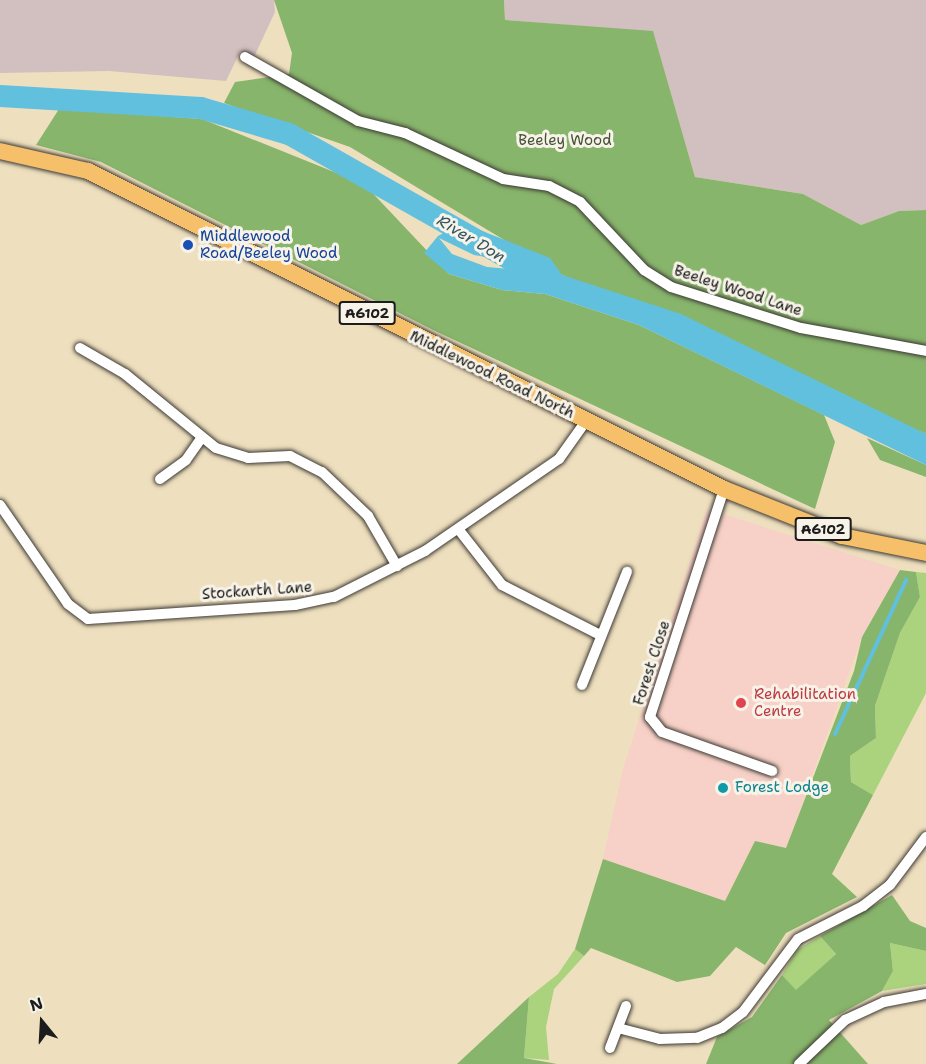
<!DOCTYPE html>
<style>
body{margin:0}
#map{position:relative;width:926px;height:1064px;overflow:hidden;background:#eedfbe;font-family:"Shantell Sans",sans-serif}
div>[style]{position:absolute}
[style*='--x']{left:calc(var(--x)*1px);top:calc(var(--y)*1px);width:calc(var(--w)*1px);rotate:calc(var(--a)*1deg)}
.built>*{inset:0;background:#f7d1c7}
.industrial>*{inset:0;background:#d2bfc0}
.green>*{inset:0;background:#abd37d}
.forest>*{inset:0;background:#88b56c}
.water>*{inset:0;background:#60c0de}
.stream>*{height:4px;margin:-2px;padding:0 2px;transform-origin:2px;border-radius:2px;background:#60c0de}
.river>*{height:22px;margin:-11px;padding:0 11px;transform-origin:11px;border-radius:11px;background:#60c0de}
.roads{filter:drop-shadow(0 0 2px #3c3934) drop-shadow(0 0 2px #3c3934)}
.street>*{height:10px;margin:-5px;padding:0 5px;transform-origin:5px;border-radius:5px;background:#fff}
.primary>*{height:16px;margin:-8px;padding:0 8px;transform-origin:8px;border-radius:8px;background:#f6c06b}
.dots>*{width:16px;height:16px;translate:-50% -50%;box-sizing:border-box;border:3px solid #f7f3e8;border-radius:50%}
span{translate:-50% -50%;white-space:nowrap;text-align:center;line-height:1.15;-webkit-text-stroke:6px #f7f3e8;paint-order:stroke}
.shield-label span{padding:2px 4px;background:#f7f3e8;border:2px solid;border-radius:4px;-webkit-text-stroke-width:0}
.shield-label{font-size:14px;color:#1c1c1c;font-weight:700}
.park-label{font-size:15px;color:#475339}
.transit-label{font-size:15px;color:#164399}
.left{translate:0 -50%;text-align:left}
.street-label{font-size:15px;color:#1c1c1c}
.health-label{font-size:15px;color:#be3a42}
.culture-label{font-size:15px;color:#0d838f}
.water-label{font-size:16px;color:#345560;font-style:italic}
.north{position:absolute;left:12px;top:992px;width:60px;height:60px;-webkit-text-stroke:4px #f7f3e8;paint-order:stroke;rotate:342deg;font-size:16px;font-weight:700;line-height:24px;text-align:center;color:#1c1c1c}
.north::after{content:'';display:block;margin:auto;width:21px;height:27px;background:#1c1c1c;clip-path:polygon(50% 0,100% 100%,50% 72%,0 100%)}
</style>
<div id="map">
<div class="built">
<div style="clip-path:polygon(707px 509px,900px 570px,862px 637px,786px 848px,755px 841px,725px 901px,603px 859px,623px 769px)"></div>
</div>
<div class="industrial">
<div style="clip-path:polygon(0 0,274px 0,275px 12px,254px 57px,240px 52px,226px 81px,109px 71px,0 73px)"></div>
<div style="clip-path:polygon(504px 0,926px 0,926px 210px,899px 211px,861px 225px,803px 194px,695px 177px,653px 32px,505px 20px)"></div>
</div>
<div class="green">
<div style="clip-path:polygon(916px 572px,926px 573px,926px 693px,873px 795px,851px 782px,850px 756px,876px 738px,875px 706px,900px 633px,920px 597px)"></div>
<div style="clip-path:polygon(820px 936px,836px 954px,796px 991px,782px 975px,797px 950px)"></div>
<div style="clip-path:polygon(890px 943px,926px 951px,926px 984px,882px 991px,893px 971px)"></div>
<div style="clip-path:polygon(575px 949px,584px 956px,554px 989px,546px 1027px,549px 1060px,524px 1058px,529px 997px,558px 974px)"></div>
</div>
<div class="forest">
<div style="clip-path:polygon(274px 0,504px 0,505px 20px,653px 31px,695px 177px,803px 194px,861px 225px,899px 211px,926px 210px,926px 434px,562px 275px,350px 147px,224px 103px,235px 82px,289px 74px,292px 53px)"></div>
<div style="clip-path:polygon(59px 109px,202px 119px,364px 184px,449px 274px,502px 290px,545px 294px,639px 325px,824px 415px,835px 442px,815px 509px,433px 330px,101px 162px,36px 145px)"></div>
<div style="clip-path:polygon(867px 438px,926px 465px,926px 477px,880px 460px)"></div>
<div style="clip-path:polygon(900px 570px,916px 572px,920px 597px,900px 633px,875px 706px,876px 738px,850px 756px,851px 782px,873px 795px,832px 874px,857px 897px,786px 933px,765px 965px,736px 947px,710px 976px,677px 982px,591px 948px,584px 956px,575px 949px,603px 859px,725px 901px,755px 841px,786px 848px,854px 671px,862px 637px)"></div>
<div style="clip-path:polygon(892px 895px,910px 921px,926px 928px,926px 951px,890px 943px,893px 971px,882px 991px,829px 1020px,868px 1064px,706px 1064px,717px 1037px,752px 1017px,782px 975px,796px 990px,836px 954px,820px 936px)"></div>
<div style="clip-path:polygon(529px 997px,524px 1058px,557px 1064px,457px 1064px)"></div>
</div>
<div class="water">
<div style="clip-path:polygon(evenodd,462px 223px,550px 258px,562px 275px,681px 314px,926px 434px,926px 465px,639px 325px,545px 294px,502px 290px,449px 274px,424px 253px,438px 236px,462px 223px,439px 238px,474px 255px,505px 260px,522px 270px,487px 267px,452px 254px,439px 238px)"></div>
</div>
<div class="stream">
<div style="--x:835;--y:734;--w:170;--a:-65.2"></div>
</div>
<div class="river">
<div style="--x:0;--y:96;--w:201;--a:3.4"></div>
<div style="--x:201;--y:108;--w:92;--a:16.5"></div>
<div style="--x:289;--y:134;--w:302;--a:29.5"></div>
</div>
<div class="roads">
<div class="street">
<div style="--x:245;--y:57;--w:130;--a:29.5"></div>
<div style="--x:358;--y:121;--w:49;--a:14.3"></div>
<div style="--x:405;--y:133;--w:108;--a:25.1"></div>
<div style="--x:503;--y:179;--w:47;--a:8.7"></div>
<div style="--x:549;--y:186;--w:35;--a:27"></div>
<div style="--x:580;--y:202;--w:93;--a:46.7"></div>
<div style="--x:644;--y:270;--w:32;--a:32"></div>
<div style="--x:671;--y:287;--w:136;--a:17.5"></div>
<div style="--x:801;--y:328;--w:127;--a:10.4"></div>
<div style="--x:80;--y:348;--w:52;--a:30"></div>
<div style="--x:125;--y:374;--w:117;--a:39.1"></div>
<div style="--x:216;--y:448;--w:34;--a:17"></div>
<div style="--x:248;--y:458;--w:42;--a:-2.7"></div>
<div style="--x:290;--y:456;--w:36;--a:27"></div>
<div style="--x:322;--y:472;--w:64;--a:43.7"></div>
<div style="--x:368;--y:516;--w:58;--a:59.9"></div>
<div style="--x:160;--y:479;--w:32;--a:-36"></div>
<div style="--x:186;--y:460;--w:24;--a:-55"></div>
<div style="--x:724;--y:489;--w:240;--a:108"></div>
<div style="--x:650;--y:717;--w:19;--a:51"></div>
<div style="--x:662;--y:732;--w:117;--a:19.5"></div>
<div style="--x:0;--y:505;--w:120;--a:55.5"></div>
<div style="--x:68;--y:604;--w:25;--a:37"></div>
<div style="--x:88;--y:619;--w:207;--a:-3.9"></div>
<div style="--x:295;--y:605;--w:40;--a:-12"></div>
<div style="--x:334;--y:597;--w:102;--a:-26.8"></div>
<div style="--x:425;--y:551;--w:163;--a:-34.5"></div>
<div style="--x:559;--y:459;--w:47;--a:-54.6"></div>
<div style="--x:459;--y:530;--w:70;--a:52"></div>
<div style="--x:502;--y:585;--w:108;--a:27"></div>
<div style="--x:582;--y:685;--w:122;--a:-68.3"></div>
<div style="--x:618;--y:1028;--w:43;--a:14.7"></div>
<div style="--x:660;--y:1039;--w:37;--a:-2"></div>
<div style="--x:697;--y:1038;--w:27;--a:-22"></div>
<div style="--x:722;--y:1028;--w:26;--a:-37"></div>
<div style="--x:743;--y:1012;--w:91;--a:-53"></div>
<div style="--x:798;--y:939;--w:73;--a:-26.9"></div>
<div style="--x:863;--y:906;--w:34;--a:-38"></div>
<div style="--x:890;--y:885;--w:60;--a:-53.1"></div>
<div style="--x:610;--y:1048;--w:45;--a:-69.1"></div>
<div style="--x:799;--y:1064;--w:64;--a:-43.7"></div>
<div style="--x:845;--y:1020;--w:43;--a:-24.8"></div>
<div style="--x:884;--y:1002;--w:43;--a:-10.8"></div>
</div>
<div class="primary">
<div style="--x:0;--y:151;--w:90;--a:12.8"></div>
<div style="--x:88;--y:171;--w:711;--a:26.57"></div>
<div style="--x:724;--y:489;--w:127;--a:21.7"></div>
<div style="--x:842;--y:536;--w:86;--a:11.4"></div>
</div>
</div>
<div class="dots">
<div style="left:188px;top:245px;background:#1a4fb4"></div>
<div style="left:741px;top:703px;background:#e0444e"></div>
<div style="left:723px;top:788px;background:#0f9aa8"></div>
</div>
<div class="shield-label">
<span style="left:367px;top:313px">A6102</span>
<span style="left:823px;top:529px">A6102</span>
</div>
<div class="park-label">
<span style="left:565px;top:141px">Beeley Wood</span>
</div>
<div class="transit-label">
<span class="left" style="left:200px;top:245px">Middlewood<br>Road/Beeley Wood</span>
</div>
<div class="street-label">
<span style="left:738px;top:291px;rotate:18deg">Beeley Wood Lane</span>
<span style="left:492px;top:375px;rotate:26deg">Middlewood Road North</span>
<span style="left:257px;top:591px;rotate:-4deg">Stockarth Lane</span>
<span style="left:652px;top:663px;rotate:-72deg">Forest Close</span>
</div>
<div class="health-label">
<span class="left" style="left:754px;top:703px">Rehabilitation<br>Centre</span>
</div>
<div class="culture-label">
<span class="left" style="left:735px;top:788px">Forest Lodge</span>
</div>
<div class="water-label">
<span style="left:471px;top:239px;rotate:31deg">River Don</span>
</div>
<div class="north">N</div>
</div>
